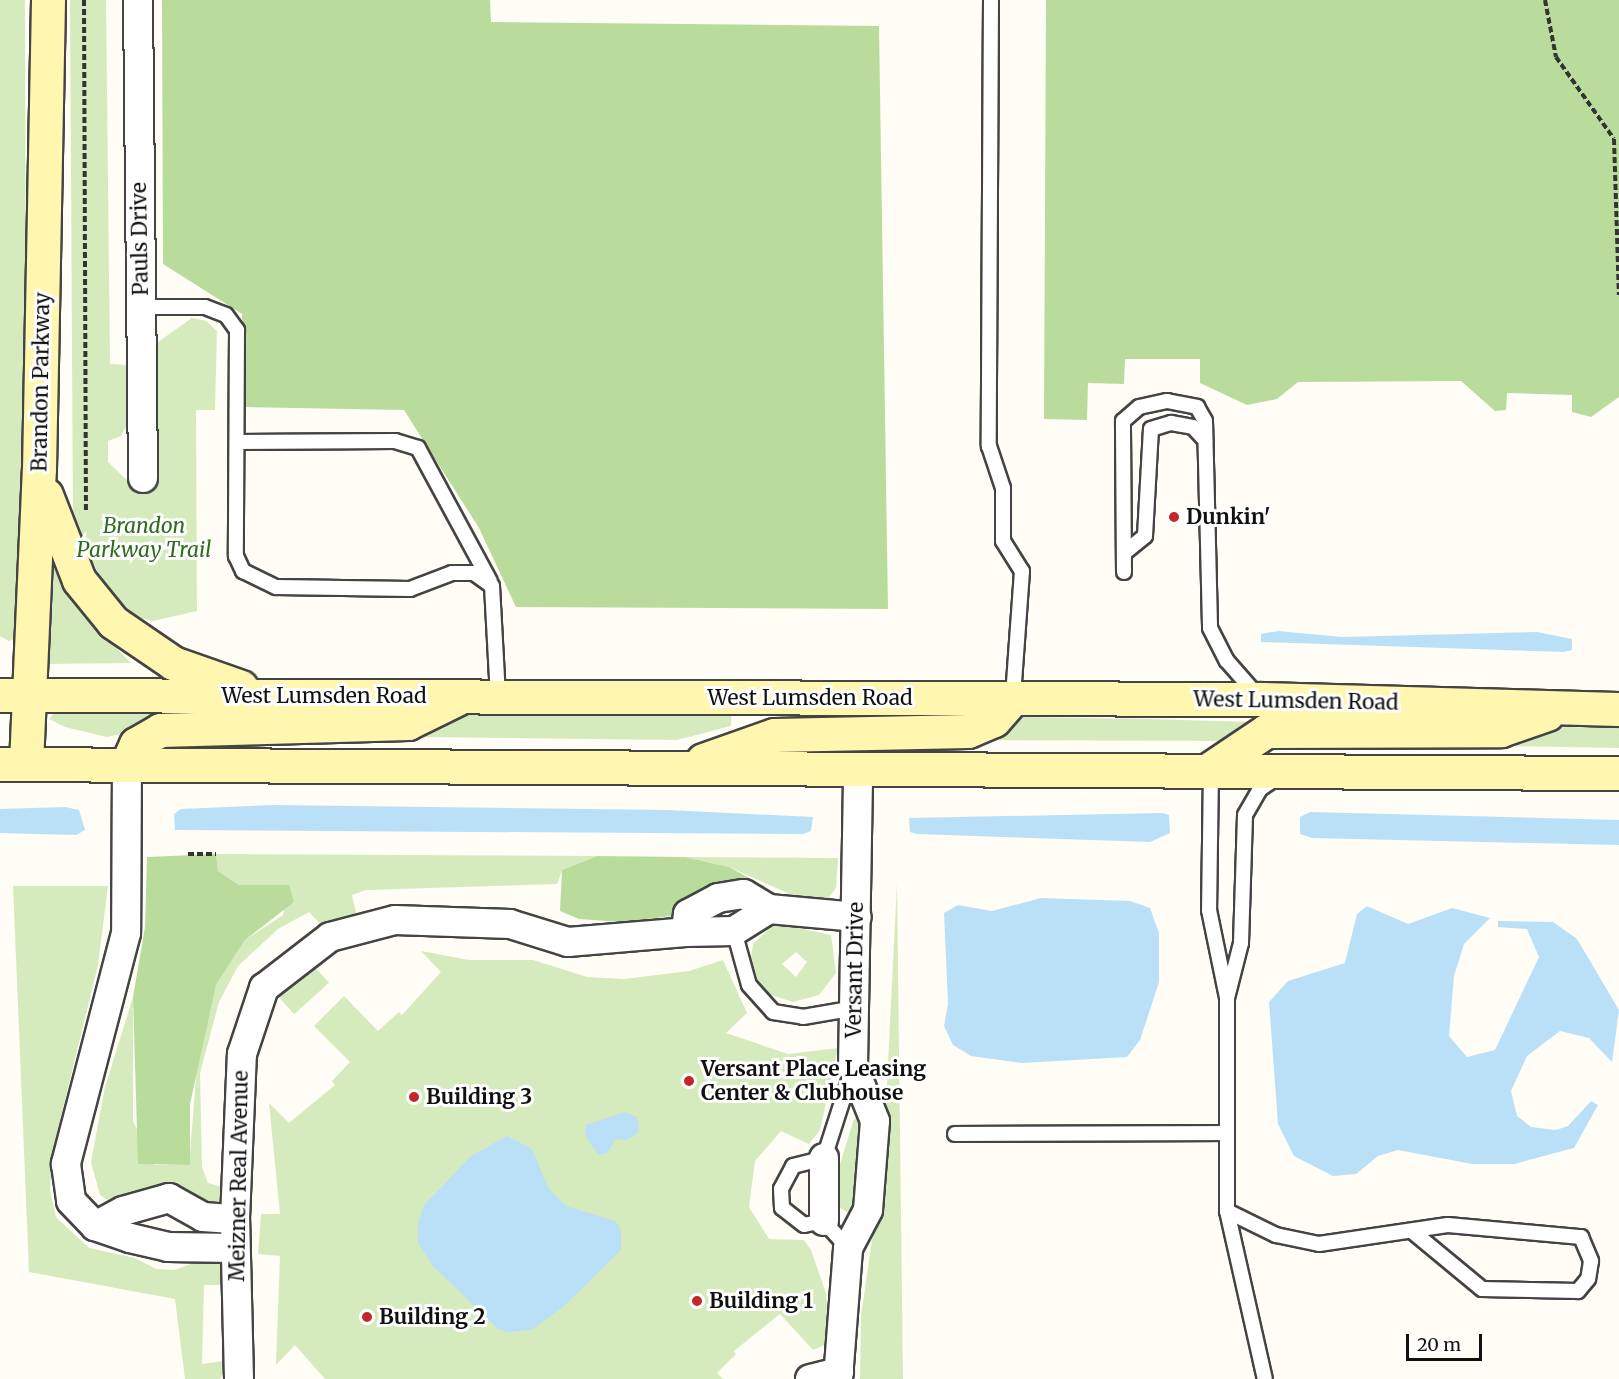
<!DOCTYPE html>
<style>
body{margin:0}
#map{position:relative;width:1619px;height:1379px;overflow:hidden;background:#fffdf5;font-family:Merriweather,serif}
div>[style]{position:absolute}
[style*='--x']{left:calc(var(--x)*1px);top:calc(var(--y)*1px);width:calc(var(--w)*1px);rotate:calc(var(--a)*1deg)}
.green>*{inset:0;background:#d5ebbd;transform-origin:0 0}
.forest>*{inset:0;background:#b9dc9c}
.water>*{inset:0;background:#b9e0f7}
.path>*{height:4px;margin-top:-2px;transform-origin:0;background:repeating-linear-gradient(90deg,#333 0 6px,transparent 0 9px)}
.roads{filter:drop-shadow(2px 0 #444) drop-shadow(-2px 0 #444) drop-shadow(0 2px #444) drop-shadow(0 -2px #444)}
.lane>*{height:14px;margin:-7px;padding:0 7px;transform-origin:7px;border-radius:7px;background:#fff}
.street>*{height:28px;margin:-14px;padding:0 14px;transform-origin:14px;border-radius:14px;background:#fff}
.secondary>*{height:33px;margin:-16.5px;padding:0 16.5px;transform-origin:16.5px;border-radius:16.5px;background:#fff6b0}
.dots>*{width:16px;height:16px;translate:-50% -50%;box-sizing:border-box;border:3px solid #fff;border-radius:50%}
span{translate:-50% -50%;white-space:nowrap;text-align:center;line-height:1.15;-webkit-text-stroke:6px #fff;paint-order:stroke}
.street-label{font-size:21px;color:#111}
.poi-label{font-size:21px;color:#111;font-weight:700}
.left{translate:0 -50%;text-align:left}
.park-label{font-size:21px;color:#2f6b1f;font-style:italic}
.scale{position:absolute;left:1406px;top:1334px;width:76px;height:27px;box-sizing:border-box;border:3px solid #111;border-top:0;padding-left:8px;font-size:18px;line-height:21px;white-space:nowrap;color:#111;-webkit-text-stroke:4px #fff;paint-order:stroke}
</style>
<div id="map">
<div class="green">
<div style="clip-path:polygon(0 0,25px 0,26px 431px,17px 638px,9px 641px,0 636px)"></div>
<div style="clip-path:polygon(70px 0,106px 0,110px 364px,129px 365px,129px 420px,121px 436px,108px 441px,108px 462px,132px 485px,157px 484px,158px 342px,192px 318px,206px 321px,217px 331px,215px 410px,196px 410px,197px 611px,153px 621px,132px 616px,100px 576px,73px 524px)"></div>
<div style="clip-path:polygon(50px 563px,83px 614px,131px 663px,46px 664px)"></div>
<div style="clip-path:polygon(54px 713px,216px 713px,107px 737px,65px 727px,49px 719px)"></div>
<div style="clip-path:polygon(468px 713px,731px 715px,731px 726px,677px 740px,423px 737px,424px 729px)"></div>
<div style="clip-path:polygon(1016px 717px,1148px 719px,1251px 722px,1227px 741px,924px 740px)"></div>
<div style="clip-path:polygon(1565px 727px,1619px 728px,1619px 748px,1292px 742px,1508px 738px)"></div>
<div style="clip-path:polygon(216px 854px,597px 856px,562px 870px,557px 884px,366px 890px,352px 895px,356px 913px,324px 928px,309px 912px,278px 929px,238px 966px,219px 1002px,200px 1073px,202px 1167px,208px 1183px,225px 1188px,226px 1206px,206px 1208px,193px 1194px,172px 1188px,111px 1202px,100px 1195px,91px 1162px,105px 1087px,133px 997px,133px 1121px,154px 1165px,189px 1165px,198px 1053px,216px 985px,245px 940px,283px 915px,288px 885px,239px 885px,218px 871px)"></div>
<div style="clip-path:polygon(685px 857px,838px 858px,836px 888px,827px 900px,810px 903px,729px 867px)"></div>
<div style="clip-path:polygon(897px 883px,903px 1379px,860px 1379px,861px 1316px,883px 1164px)"></div>
<div style="clip-path:polygon(13px 886px,108px 886px,98px 965px,53px 1149px,50px 1190px,56px 1217px,89px 1248px,135px 1258px,156px 1269px,174px 1270px,217px 1255px,226px 1265px,224px 1285px,204px 1285px,202px 1364px,224px 1361px,227px 1366px,220px 1379px,185px 1379px,175px 1299px,29px 1272px)"></div>
<div style="clip-path:polygon(evenodd,775px 923px,831px 935px,836px 973px,819px 995px,793px 1002px,768px 994px,759px 984px,751px 958px,753px 944px,775px 923px,796px 952px,807px 962px,796px 977px,782px 964px,796px 952px)"></div>
<div style="clip-path:polygon(421px 951px,469px 960px,533px 960px,587px 977px,624px 979px,689px 971px,723px 960px,747px 1013px,726px 1033px,788px 1054px,838px 1048px,820px 1130px,809px 1144px,781px 1131px,755px 1161px,749px 1207px,769px 1239px,804px 1240px,811px 1250px,826px 1293px,831px 1342px,813px 1350px,780px 1314px,734px 1351px,736px 1354px,717px 1373px,723px 1379px,325px 1379px,295px 1345px,276px 1365px,280px 1256px,258px 1254px,261px 1214px,280px 1214px,269px 1103px,289px 1123px,335px 1085px,332px 1081px,350px 1062px,314px 1026px,344px 996px,378px 1031px,399px 1012px,402px 1015px,441px 972px)"></div>
<div style="left:313px;top:965px;width:24px;height:47px;rotate:48deg"></div>
<div style="clip-path:polygon(859px 1117px,858px 1211px,850px 1214px,837px 1206px,836px 1177px,854px 1119px)"></div>
</div>
<div class="forest">
<div style="clip-path:polygon(162px 0,490px 0,491px 22px,879px 26px,888px 609px,516px 607px,479px 528px,404px 410px,245px 407px,242px 314px,163px 264px)"></div>
<div style="clip-path:polygon(1046px 0,1619px 0,1619px 397px,1591px 417px,1572px 412px,1572px 395px,1507px 393px,1506px 410px,1495px 411px,1461px 381px,1298px 382px,1277px 399px,1247px 405px,1200px 383px,1200px 359px,1125px 359px,1124px 384px,1088px 383px,1087px 420px,1044px 419px)"></div>
<div style="clip-path:polygon(216px 854px,218px 871px,239px 885px,289px 885px,294px 902px,245px 940px,216px 985px,190px 1104px,190px 1165px,138px 1164px,133px 997px,145px 927px,147px 857px)"></div>
<div style="clip-path:polygon(597px 856px,685px 857px,729px 867px,766px 887px,739px 883px,704px 893px,672px 916px,621px 922px,579px 919px,560px 911px,562px 870px)"></div>
</div>
<div class="water">
<div style="clip-path:polygon(1278px 631px,1342px 637px,1537px 632px,1572px 639px,1572px 650px,1564px 652px,1261px 642px,1261px 634px)"></div>
<div style="clip-path:polygon(274px 805px,668px 810px,813px 817px,811px 831px,803px 834px,175px 830px,174px 814px,181px 809px)"></div>
<div style="clip-path:polygon(65px 807px,79px 810px,85px 830px,76px 835px,0 833px,0 809px)"></div>
<div style="clip-path:polygon(1310px 812px,1619px 820px,1619px 845px,1312px 838px,1300px 834px,1300px 817px)"></div>
<div style="clip-path:polygon(1162px 813px,1169px 815px,1170px 833px,1150px 842px,917px 834px,910px 832px,909px 818px)"></div>
<div style="clip-path:polygon(1041px 898px,1130px 901px,1150px 908px,1159px 933px,1159px 982px,1140px 1040px,1127px 1057px,1022px 1063px,971px 1056px,953px 1045px,944px 1026px,948px 1004px,944px 913px,958px 905px,992px 911px)"></div>
<div style="clip-path:polygon(1367px 906px,1408px 924px,1452px 908px,1490px 918px,1464px 944px,1454px 976px,1449px 1036px,1467px 1057px,1495px 1050px,1539px 957px,1527px 929px,1498px 927px,1498px 921px,1553px 922px,1577px 939px,1619px 1010px,1612px 1062px,1589px 1038px,1560px 1031px,1527px 1056px,1511px 1091px,1517px 1116px,1531px 1127px,1556px 1130px,1568px 1126px,1591px 1101px,1598px 1105px,1574px 1148px,1514px 1164px,1472px 1164px,1398px 1150px,1378px 1156px,1356px 1174px,1333px 1176px,1294px 1156px,1278px 1124px,1269px 1002px,1288px 981px,1345px 963px,1357px 914px)"></div>
<div style="clip-path:polygon(625px 1112px,637px 1117px,639px 1132px,627px 1140px,616px 1139px,607px 1153px,598px 1155px,585px 1135px,586px 1125px)"></div>
<div style="clip-path:polygon(507px 1136px,532px 1149px,549px 1189px,566px 1206px,615px 1221px,621px 1230px,621px 1250px,562px 1308px,531px 1330px,508px 1332px,498px 1329px,432px 1265px,418px 1243px,418px 1224px,424px 1205px,471px 1156px)"></div>
</div>
<div class="path">
<div style="--x:84;--y:0;--w:512;--a:89.78"></div>
<div style="--x:1545;--y:0;--w:58;--a:79.1"></div>
<div style="--x:1556;--y:57;--w:100;--a:54.7"></div>
<div style="--x:1614;--y:139;--w:156;--a:88.2"></div>
<div style="--x:188;--y:854;--w:28;--a:0"></div>
</div>
<div class="roads">
<div class="lane">
<div style="--x:991;--y:0;--w:446;--a:90.3"></div>
<div style="--x:989;--y:446;--w:44;--a:71.6"></div>
<div style="--x:1003;--y:488;--w:53;--a:90"></div>
<div style="--x:1003;--y:541;--w:36;--a:58"></div>
<div style="--x:1022;--y:571;--w:127;--a:94.1"></div>
<div style="--x:141;--y:307;--w:64;--a:0"></div>
<div style="--x:205;--y:307;--w:22;--a:21"></div>
<div style="--x:226;--y:315;--w:19;--a:54"></div>
<div style="--x:237;--y:330;--w:226;--a:90.3"></div>
<div style="--x:236;--y:556;--w:17;--a:65"></div>
<div style="--x:243;--y:571;--w:37;--a:26"></div>
<div style="--x:276;--y:587;--w:134;--a:0.9"></div>
<div style="--x:410;--y:589;--w:45;--a:-20.9"></div>
<div style="--x:452;--y:573;--w:22;--a:0"></div>
<div style="--x:474;--y:573;--w:22;--a:36"></div>
<div style="--x:492;--y:586;--w:110;--a:86.9"></div>
<div style="--x:237;--y:442;--w:158;--a:-0.4"></div>
<div style="--x:395;--y:441;--w:24;--a:17"></div>
<div style="--x:418;--y:448;--w:151;--a:61.6"></div>
<div style="--x:1124;--y:553;--w:27;--a:-39"></div>
<div style="--x:1145;--y:536;--w:107;--a:-86.8"></div>
<div style="--x:1151;--y:429;--w:21;--a:-17"></div>
<div style="--x:1171;--y:423;--w:22;--a:10"></div>
<div style="--x:1193;--y:427;--w:18;--a:47"></div>
<div style="--x:1124;--y:572;--w:151;--a:-90.4"></div>
<div style="--x:1123;--y:421;--w:21;--a:-41"></div>
<div style="--x:1139;--y:407;--w:29;--a:-12"></div>
<div style="--x:1167;--y:401;--w:31;--a:11"></div>
<div style="--x:1197;--y:407;--w:16;--a:60"></div>
<div style="--x:1205;--y:421;--w:207;--a:88.6"></div>
<div style="--x:1210;--y:628;--w:37;--a:63"></div>
<div style="--x:1227;--y:661;--w:44;--a:48.7"></div>
<div style="--x:1211;--y:770;--w:140;--a:90.8"></div>
<div style="--x:1209;--y:910;--w:90;--a:78.4"></div>
<div style="--x:1227;--y:998;--w:57;--a:-75.7"></div>
<div style="--x:1241;--y:943;--w:128;--a:-88.2"></div>
<div style="--x:1245;--y:815;--w:30;--a:-60"></div>
<div style="--x:1260;--y:789;--w:22;--a:-34"></div>
<div style="--x:734;--y:931;--w:56;--a:74.5"></div>
<div style="--x:749;--y:985;--w:36;--a:48"></div>
<div style="--x:773;--y:1012;--w:30;--a:9"></div>
<div style="--x:803;--y:1017;--w:53;--a:-9.8"></div>
<div style="--x:1227;--y:998;--w:213;--a:90"></div>
<div style="--x:1227;--y:1211;--w:172;--a:77.3"></div>
<div style="--x:955;--y:1134;--w:272;--a:-0.2"></div>
<div style="--x:1227;--y:1211;--w:55;--a:26.1"></div>
<div style="--x:1276;--y:1235;--w:44;--a:11.8"></div>
<div style="--x:1319;--y:1244;--w:130;--a:-8.4"></div>
<div style="--x:1448;--y:1225;--w:134;--a:5.2"></div>
<div style="--x:1581;--y:1237;--w:26;--a:67"></div>
<div style="--x:1591;--y:1261;--w:18;--a:99"></div>
<div style="--x:1588;--y:1279;--w:16;--a:130"></div>
<div style="--x:1578;--y:1291;--w:96;--a:-178.8"></div>
<div style="--x:1482;--y:1289;--w:91;--a:-140.4"></div>
<div style="--x:848;--y:1248;--w:36;--a:-132"></div>
<div style="--x:824;--y:1221;--w:20;--a:169"></div>
<div style="--x:804;--y:1225;--w:28;--a:-142"></div>
<div style="--x:782;--y:1208;--w:19;--a:-93"></div>
<div style="--x:781;--y:1189;--w:26;--a:-62"></div>
<div style="--x:793;--y:1166;--w:32;--a:-14"></div>
<div style="--x:824;--y:1158;--w:91;--a:-72.2"></div>
</div>
<div class="street">
<div style="--x:138;--y:0;--w:478;--a:89.4"></div>
<div style="--x:127;--y:764;--w:169;--a:90.3"></div>
<div style="--x:126;--y:933;--w:239;--a:104.6"></div>
<div style="--x:66;--y:1164;--w:37;--a:82"></div>
<div style="--x:71;--y:1201;--w:35;--a:46"></div>
<div style="--x:95;--y:1226;--w:37;--a:19"></div>
<div style="--x:130;--y:1238;--w:39;--a:13"></div>
<div style="--x:168;--y:1247;--w:67;--a:0.9"></div>
<div style="--x:686;--y:932;--w:48;--a:-1.2"></div>
<div style="--x:734;--y:931;--w:41;--a:-32.2"></div>
<div style="--x:824;--y:1158;--w:63;--a:90"></div>
<div style="--x:95;--y:1226;--w:32;--a:-28"></div>
<div style="--x:123;--y:1211;--w:48;--a:-15.8"></div>
<div style="--x:169;--y:1198;--w:39;--a:29"></div>
<div style="--x:203;--y:1217;--w:32;--a:4"></div>
<div style="--x:239;--y:1379;--w:160;--a:-91.4"></div>
<div style="--x:235;--y:1219;--w:165;--a:-87.6"></div>
<div style="--x:242;--y:1054;--w:70;--a:-71.6"></div>
<div style="--x:264;--y:988;--w:83;--a:-37.7"></div>
<div style="--x:330;--y:937;--w:67;--a:-14.7"></div>
<div style="--x:395;--y:920;--w:115;--a:2"></div>
<div style="--x:510;--y:924;--w:61;--a:17.2"></div>
<div style="--x:568;--y:942;--w:118;--a:-4.8"></div>
<div style="--x:686;--y:932;--w:18;--a:-84"></div>
<div style="--x:688;--y:914;--w:34;--a:-28"></div>
<div style="--x:718;--y:898;--w:26;--a:-9"></div>
<div style="--x:744;--y:894;--w:29;--a:31"></div>
<div style="--x:769;--y:909;--w:88;--a:5.2"></div>
<div style="--x:810;--y:1379;--w:30;--a:-14"></div>
<div style="--x:838;--y:1379;--w:131;--a:-85.6"></div>
<div style="--x:848;--y:1248;--w:43;--a:-62.2"></div>
<div style="--x:868;--y:1210;--w:89;--a:-85.5"></div>
<div style="--x:875;--y:1121;--w:59;--a:-111.8"></div>
<div style="--x:853;--y:1066;--w:299;--a:-89"></div>
</div>
<div class="secondary">
<div style="--x:46;--y:495;--w:91;--a:68.8"></div>
<div style="--x:79;--y:580;--w:54;--a:51"></div>
<div style="--x:113;--y:622;--w:73;--a:34.3"></div>
<div style="--x:173;--y:663;--w:72;--a:19.4"></div>
<div style="--x:0;--y:695;--w:1262;--a:0.18"></div>
<div style="--x:1262;--y:699;--w:357;--a:1.6"></div>
<div style="--x:703;--y:760;--w:75;--a:-19.4"></div>
<div style="--x:774;--y:735;--w:194;--a:-1.2"></div>
<div style="--x:968;--y:731;--w:28;--a:-23"></div>
<div style="--x:994;--y:720;--w:29;--a:-49"></div>
<div style="--x:0;--y:764;--w:1619;--a:0.32"></div>
<div style="--x:26;--y:764;--w:295;--a:-87.5"></div>
<div style="--x:39;--y:469;--w:469;--a:-88.9"></div>
<div style="--x:127;--y:764;--w:22;--a:-66"></div>
<div style="--x:136;--y:744;--w:28;--a:-30"></div>
<div style="--x:160;--y:730;--w:248;--a:-1.6"></div>
<div style="--x:408;--y:723;--w:55;--a:-26.1"></div>
<div style="--x:1211;--y:768;--w:66;--a:-33.9"></div>
<div style="--x:1266;--y:731;--w:235;--a:-0.2"></div>
<div style="--x:1501;--y:730;--w:49;--a:-19.2"></div>
</div>
</div>
<div class="dots">
<div style="left:1174px;top:517px;background:#c4262e"></div>
<div style="left:689px;top:1081px;background:#c4262e"></div>
<div style="left:414px;top:1097px;background:#c4262e"></div>
<div style="left:697px;top:1301px;background:#c4262e"></div>
<div style="left:367px;top:1317px;background:#c4262e"></div>
</div>
<div class="street-label">
<span style="left:140px;top:239px;rotate:-91deg">Pauls Drive</span>
<span style="left:41px;top:382px;rotate:-89deg">Brandon Parkway</span>
<span style="left:324px;top:696px">West Lumsden Road</span>
<span style="left:810px;top:698px">West Lumsden Road</span>
<span style="left:1296px;top:701px;rotate:1deg">West Lumsden Road</span>
<span style="left:855px;top:970px;rotate:-89deg">Versant Drive</span>
<span style="left:239px;top:1176px;rotate:-89deg">Meizner Real Avenue</span>
</div>
<div class="poi-label">
<span class="left" style="left:1186px;top:517px">Dunkin'</span>
<span class="left" style="left:701px;top:1081px">Versant Place Leasing<br>Center &amp; Clubhouse</span>
<span class="left" style="left:426px;top:1097px">Building 3</span>
<span class="left" style="left:709px;top:1301px">Building 1</span>
<span class="left" style="left:379px;top:1317px">Building 2</span>
</div>
<div class="park-label">
<span style="left:144px;top:538px">Brandon<br>Parkway Trail</span>
</div>
<div class="scale">20 m</div>
</div>
